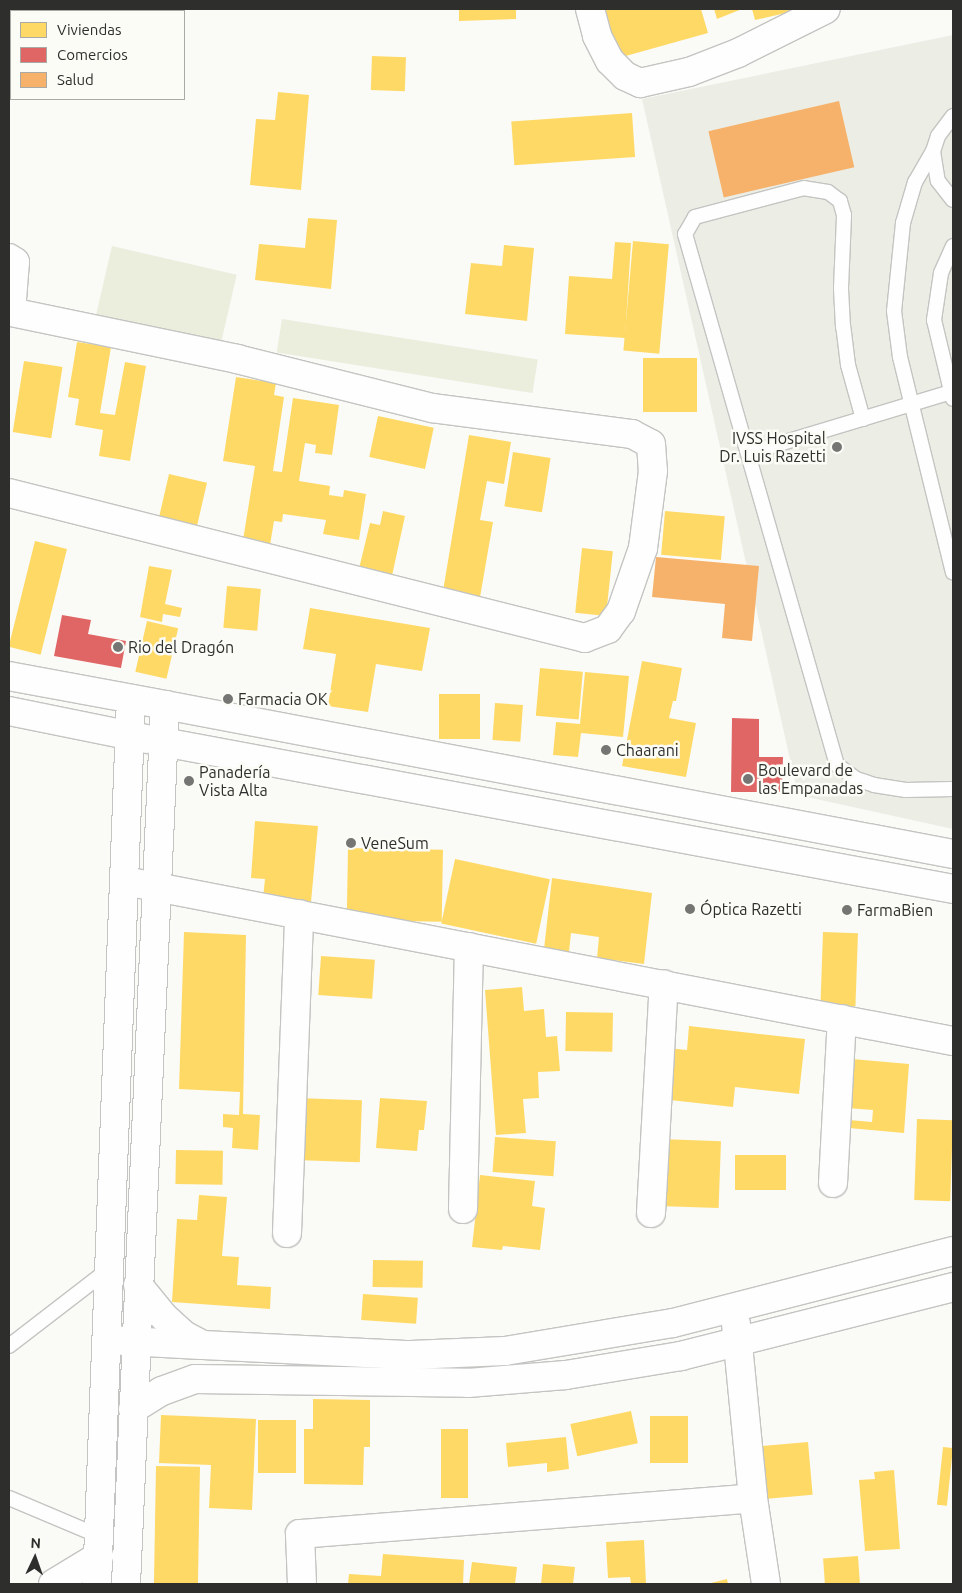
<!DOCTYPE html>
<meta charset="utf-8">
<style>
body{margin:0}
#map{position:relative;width:962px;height:1593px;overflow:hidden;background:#fafbf7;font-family:Ubuntu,sans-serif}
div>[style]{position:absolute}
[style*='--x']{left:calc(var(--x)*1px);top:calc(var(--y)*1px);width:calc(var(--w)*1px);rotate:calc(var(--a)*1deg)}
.built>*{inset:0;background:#ecede4}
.green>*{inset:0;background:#ebeddd;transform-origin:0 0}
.homes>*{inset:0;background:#ffd966;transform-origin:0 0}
.shops>*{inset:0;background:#e06666}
.health>*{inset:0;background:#f6b26b;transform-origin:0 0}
.roads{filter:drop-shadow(1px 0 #c4c4c2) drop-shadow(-1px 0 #c4c4c2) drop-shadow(0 1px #c4c4c2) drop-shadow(0 -1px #c4c4c2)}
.service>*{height:14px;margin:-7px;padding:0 7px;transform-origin:7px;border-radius:7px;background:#fefefe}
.minor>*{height:28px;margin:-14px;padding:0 14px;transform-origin:14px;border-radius:14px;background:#fefefe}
.secondary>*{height:28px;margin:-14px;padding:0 14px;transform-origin:14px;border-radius:14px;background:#fefefe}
.dots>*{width:14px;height:14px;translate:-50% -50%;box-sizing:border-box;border:2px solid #fbfcf6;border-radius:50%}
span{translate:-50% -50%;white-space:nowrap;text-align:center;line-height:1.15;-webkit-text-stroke:5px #fbfcf6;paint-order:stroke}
.poi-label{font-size:16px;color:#2e2e2c}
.right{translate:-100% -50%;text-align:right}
.left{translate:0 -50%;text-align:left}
.frame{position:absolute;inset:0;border:10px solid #2e2e2c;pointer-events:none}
.legend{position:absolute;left:10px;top:10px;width:175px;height:90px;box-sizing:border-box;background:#fbfcf6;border:1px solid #a9aaa5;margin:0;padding:6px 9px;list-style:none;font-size:15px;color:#2e2e2c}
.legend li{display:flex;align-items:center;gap:10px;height:25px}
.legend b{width:25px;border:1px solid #a9aaa5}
.north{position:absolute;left:10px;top:1533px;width:50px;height:50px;-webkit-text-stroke:4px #fbfcf6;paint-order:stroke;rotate:3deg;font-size:14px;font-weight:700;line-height:20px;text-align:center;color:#2e2e2c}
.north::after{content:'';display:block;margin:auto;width:18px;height:22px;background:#2e2e2c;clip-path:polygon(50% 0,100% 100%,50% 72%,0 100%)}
</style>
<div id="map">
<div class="built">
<div style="clip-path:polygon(953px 35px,953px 829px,798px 795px,642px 99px)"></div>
</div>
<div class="green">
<div style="left:112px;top:246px;width:128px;height:72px;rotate:13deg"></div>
<div style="left:282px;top:319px;width:259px;height:34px;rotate:9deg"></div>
</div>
<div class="homes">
<div style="clip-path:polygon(459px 9px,516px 9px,516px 19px,459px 21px)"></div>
<div style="clip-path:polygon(601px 9px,701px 9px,708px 33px,615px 59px)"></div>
<div style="clip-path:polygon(714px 9px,742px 9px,717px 19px)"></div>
<div style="clip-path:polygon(752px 9px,789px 9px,790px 12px,755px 20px)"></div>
<div style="left:372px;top:56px;width:34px;height:34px;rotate:2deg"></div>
<div style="clip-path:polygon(278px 92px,309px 95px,301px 190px,250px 185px,256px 119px,275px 120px)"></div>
<div style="left:632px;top:113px;width:44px;height:121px;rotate:86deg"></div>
<div style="clip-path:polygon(308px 218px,337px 220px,331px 289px,255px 280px,259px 244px,305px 248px)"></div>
<div style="left:633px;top:241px;width:36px;height:110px;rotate:5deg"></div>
<div style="clip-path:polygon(615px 242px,631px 243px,625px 338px,565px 334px,569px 276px,612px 279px)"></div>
<div style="clip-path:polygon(504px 245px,534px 248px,527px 321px,465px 314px,471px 263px,502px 266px)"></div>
<div style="clip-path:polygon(77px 342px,111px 347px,100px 413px,115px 415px,125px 362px,146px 366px,130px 461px,99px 456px,103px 430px,75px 425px,79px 399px,68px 397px)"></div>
<div style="left:643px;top:358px;width:54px;height:54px"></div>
<div style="left:24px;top:361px;width:39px;height:72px;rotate:9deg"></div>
<div style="clip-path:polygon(236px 377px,276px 383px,274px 395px,284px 397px,273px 471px,282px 472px,293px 398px,339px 405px,332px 455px,315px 453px,316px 445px,305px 443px,299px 481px,330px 486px,329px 495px,343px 497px,344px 490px,366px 494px,359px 540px,323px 534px,326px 520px,283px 514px,282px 522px,274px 521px,270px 545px,243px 540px,255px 466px,223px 461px)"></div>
<div style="left:378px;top:416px;width:57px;height:42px;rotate:12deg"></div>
<div style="clip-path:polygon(469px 435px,511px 442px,504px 484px,487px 481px,480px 520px,493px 522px,478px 609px,441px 603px)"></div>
<div style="left:513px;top:452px;width:38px;height:55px;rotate:9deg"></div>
<div style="left:169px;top:474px;width:39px;height:55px;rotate:13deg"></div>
<div style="clip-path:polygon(383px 511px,405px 516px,390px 585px,357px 577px,370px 523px,380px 525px)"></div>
<div style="left:665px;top:511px;width:60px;height:44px;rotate:5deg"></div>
<div style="left:35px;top:541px;width:33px;height:109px;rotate:14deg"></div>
<div style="left:582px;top:548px;width:31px;height:65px;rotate:6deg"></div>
<div style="clip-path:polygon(149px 566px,172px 570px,165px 604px,182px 608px,180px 617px,163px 614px,162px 622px,140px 617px)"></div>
<div style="left:227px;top:586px;width:34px;height:42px;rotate:5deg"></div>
<div style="clip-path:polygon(310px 608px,430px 628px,422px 671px,376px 664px,368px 712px,328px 706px,336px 654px,303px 649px)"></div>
<div style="left:147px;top:621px;width:32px;height:52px;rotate:13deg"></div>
<div style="clip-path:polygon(642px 661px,682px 668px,676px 701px,673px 701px,669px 718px,696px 723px,686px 777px,622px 766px)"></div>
<div style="left:540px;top:668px;width:43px;height:48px;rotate:5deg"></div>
<div style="clip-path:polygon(585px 672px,629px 676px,623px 737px,581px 733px,578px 757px,553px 755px,556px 722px,580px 724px)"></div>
<div style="left:439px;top:694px;width:41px;height:45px"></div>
<div style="left:495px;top:703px;width:28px;height:37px;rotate:4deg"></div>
<div style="clip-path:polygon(255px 821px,318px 826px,311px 902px,263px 898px,265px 879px,251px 878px)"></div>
<div style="left:348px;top:848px;width:95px;height:72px;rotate:1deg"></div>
<div style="left:455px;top:859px;width:97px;height:66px;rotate:12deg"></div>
<div style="clip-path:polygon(552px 878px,652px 893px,644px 964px,597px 958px,599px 937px,571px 933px,569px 952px,544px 949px)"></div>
<div style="clip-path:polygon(184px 932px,246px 935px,243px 1114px,260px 1115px,258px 1150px,232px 1148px,233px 1128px,223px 1127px,223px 1114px,239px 1115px,240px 1092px,179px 1089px)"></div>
<div style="left:823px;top:932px;width:35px;height:73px;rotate:2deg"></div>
<div style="left:321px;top:956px;width:54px;height:39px;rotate:4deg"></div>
<div style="clip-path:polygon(522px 987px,524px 1011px,544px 1009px,546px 1037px,557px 1036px,560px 1071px,538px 1072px,539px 1098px,523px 1099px,526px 1133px,496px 1135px,485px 990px)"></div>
<div style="left:566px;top:1012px;width:47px;height:39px;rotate:1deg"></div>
<div style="clip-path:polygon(689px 1026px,805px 1039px,799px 1094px,735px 1087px,733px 1107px,661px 1099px,667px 1048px,687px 1050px)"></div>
<div style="clip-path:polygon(852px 1059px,909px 1064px,904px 1133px,849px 1128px,849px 1120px,872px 1122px,873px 1110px,847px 1108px)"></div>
<div style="left:297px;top:1098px;width:65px;height:62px;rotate:2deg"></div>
<div style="clip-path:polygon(380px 1098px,427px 1101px,424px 1130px,419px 1130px,417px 1151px,376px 1148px)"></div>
<div style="left:917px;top:1119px;width:36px;height:81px;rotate:2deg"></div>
<div style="left:495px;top:1137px;width:61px;height:35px;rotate:4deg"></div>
<div style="left:660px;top:1139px;width:61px;height:67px;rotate:2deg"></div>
<div style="left:176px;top:1150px;width:47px;height:34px;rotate:1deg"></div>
<div style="left:735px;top:1155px;width:51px;height:35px"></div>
<div style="clip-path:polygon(480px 1175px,535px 1181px,532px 1206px,545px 1208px,540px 1250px,503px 1246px,502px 1250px,472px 1247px)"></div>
<div style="clip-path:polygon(199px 1195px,227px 1197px,222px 1256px,239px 1257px,237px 1285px,271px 1287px,270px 1309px,172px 1302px,177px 1219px,197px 1220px)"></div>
<div style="left:373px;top:1260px;width:50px;height:27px;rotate:1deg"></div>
<div style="left:363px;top:1294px;width:55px;height:26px;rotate:4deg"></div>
<div style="clip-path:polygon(313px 1399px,370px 1400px,370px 1447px,364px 1447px,363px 1485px,304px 1484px,304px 1429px,313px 1429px)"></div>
<div style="left:631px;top:1411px;width:33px;height:62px;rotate:78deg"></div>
<div style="clip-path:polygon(161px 1415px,256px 1419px,252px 1510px,209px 1508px,211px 1465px,159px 1463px)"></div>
<div style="left:688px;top:1416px;width:47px;height:38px;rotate:90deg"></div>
<div style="left:258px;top:1420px;width:38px;height:53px"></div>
<div style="left:441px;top:1429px;width:27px;height:69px"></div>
<div style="clip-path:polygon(566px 1437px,569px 1469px,547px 1472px,547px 1463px,508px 1467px,506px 1443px)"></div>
<div style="left:808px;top:1442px;width:53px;height:52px;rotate:85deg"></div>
<div style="left:943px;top:1447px;width:10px;height:58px;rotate:6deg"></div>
<div style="left:156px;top:1466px;width:44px;height:118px;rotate:1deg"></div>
<div style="clip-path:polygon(894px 1470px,900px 1549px,865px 1551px,859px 1480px,875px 1479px,874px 1472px)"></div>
<div style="clip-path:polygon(644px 1540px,646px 1584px,631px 1584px,630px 1577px,608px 1578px,606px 1542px)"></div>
<div style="clip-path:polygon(383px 1554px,464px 1560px,463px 1584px,348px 1584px,349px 1574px,381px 1576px)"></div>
<div style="left:858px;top:1556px;width:28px;height:35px;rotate:86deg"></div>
<div style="clip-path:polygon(472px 1562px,517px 1567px,515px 1584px,469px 1584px)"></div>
<div style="clip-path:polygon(543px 1564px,575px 1567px,573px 1584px,541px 1584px)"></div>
<div style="clip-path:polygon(727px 1579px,728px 1584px,707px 1584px)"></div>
</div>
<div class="shops">
<div style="clip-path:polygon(62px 615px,91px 620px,88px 634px,126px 641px,121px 668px,54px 656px)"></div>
<div style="clip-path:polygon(732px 718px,759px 719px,759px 757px,783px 757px,782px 792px,731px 792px)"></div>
</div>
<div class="health">
<div style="left:839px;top:101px;width:68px;height:134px;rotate:77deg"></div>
<div style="clip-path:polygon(656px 557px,759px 566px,752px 641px,722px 638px,725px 604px,652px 597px)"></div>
</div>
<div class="roads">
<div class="service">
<div style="--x:953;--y:116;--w:25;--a:127"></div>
<div style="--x:938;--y:136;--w:16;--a:108"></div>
<div style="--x:933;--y:151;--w:30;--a:81"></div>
<div style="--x:938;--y:181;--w:24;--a:52"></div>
<div style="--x:933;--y:151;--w:36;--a:120"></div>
<div style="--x:915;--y:182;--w:43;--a:106.3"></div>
<div style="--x:903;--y:223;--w:88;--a:95.8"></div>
<div style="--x:894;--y:311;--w:46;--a:82.6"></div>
<div style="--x:900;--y:357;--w:222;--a:76.2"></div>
<div style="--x:953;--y:246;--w:30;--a:114"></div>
<div style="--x:941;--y:273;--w:48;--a:98.5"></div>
<div style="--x:934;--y:320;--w:81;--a:76.5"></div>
<div style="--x:863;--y:419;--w:56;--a:-105.5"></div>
<div style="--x:848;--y:365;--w:38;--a:-97"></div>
<div style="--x:843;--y:327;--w:39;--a:-93"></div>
<div style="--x:841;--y:288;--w:73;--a:-87.6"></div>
<div style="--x:844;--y:215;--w:15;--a:-106"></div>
<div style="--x:840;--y:201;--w:15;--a:-143"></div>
<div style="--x:828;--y:192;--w:24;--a:-171"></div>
<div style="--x:804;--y:188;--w:113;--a:165.1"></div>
<div style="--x:695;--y:217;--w:20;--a:120"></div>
<div style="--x:685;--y:234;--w:552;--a:74.03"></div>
<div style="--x:837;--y:765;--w:24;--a:36"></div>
<div style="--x:856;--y:779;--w:19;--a:18"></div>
<div style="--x:874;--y:785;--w:32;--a:9"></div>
<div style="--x:906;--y:790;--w:47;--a:-1.2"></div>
<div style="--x:749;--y:453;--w:211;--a:-16.8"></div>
<div style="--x:9;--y:1346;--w:126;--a:-37.6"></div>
<div style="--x:9;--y:1498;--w:98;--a:22.9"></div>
</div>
<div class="minor">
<div style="--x:590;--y:9;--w:28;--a:75"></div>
<div style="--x:597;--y:36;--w:28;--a:63"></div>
<div style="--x:610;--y:61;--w:21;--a:45"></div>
<div style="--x:625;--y:76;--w:17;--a:25"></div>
<div style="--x:640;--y:83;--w:50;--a:-12.7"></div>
<div style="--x:689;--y:72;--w:53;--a:-21.2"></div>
<div style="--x:738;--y:53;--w:98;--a:-26.6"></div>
<div style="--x:9;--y:258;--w:7;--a:34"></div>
<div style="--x:15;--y:262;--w:50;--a:94.6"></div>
<div style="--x:11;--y:312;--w:231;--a:11.7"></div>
<div style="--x:237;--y:359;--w:201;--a:14.1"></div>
<div style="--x:432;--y:408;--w:202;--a:7.4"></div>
<div style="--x:632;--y:434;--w:21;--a:28"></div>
<div style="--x:651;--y:444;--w:27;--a:86"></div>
<div style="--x:653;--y:471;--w:78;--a:97.4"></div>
<div style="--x:643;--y:548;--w:67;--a:109.2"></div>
<div style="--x:621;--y:611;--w:22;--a:126"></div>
<div style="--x:608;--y:629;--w:25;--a:159"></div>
<div style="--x:585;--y:638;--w:594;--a:-165.87"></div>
<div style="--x:165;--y:705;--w:802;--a:10.71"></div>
<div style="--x:163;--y:742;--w:804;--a:10.54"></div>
<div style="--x:125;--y:881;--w:843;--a:10.94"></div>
<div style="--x:833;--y:1183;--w:164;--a:-86.9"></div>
<div style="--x:463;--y:1209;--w:262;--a:-88.7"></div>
<div style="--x:651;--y:1213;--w:229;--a:-86.8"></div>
<div style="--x:287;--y:1233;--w:319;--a:-87.8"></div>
<div style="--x:138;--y:1285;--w:41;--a:50.9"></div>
<div style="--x:164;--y:1317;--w:27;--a:42"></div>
<div style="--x:184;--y:1335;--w:21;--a:28"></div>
<div style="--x:203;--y:1345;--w:208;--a:2.8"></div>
<div style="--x:411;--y:1355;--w:94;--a:-2.4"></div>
<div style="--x:505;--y:1351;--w:170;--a:-9.5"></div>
<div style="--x:673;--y:1323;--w:289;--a:-14.4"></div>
<div style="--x:736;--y:1324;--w:175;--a:84.4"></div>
<div style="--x:753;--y:1498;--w:87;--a:81.4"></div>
<div style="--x:107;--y:1340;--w:94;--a:3"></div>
<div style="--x:133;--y:1409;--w:34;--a:-32"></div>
<div style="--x:162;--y:1391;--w:35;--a:-20"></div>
<div style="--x:195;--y:1379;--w:273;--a:0.8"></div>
<div style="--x:468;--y:1383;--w:98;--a:-4.7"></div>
<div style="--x:566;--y:1375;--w:117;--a:-9.4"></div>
<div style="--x:681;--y:1356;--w:281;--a:-14.2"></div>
<div style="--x:53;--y:1584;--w:54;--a:-31.3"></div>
<div style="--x:302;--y:1584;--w:50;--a:-92.3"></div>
<div style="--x:300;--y:1534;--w:454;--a:-4.5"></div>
</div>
<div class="secondary">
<div style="--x:9;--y:676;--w:159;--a:10.5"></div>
<div style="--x:165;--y:705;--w:880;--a:92.54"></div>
<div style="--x:9;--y:711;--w:141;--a:11.5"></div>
<div style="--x:97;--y:1584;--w:886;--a:-87.8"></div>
</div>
</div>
<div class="dots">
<div style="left:837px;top:447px;background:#757673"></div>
<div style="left:118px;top:647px;background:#757673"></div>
<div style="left:228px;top:699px;background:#757673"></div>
<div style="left:606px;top:750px;background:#757673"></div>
<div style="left:748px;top:779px;background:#757673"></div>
<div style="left:189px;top:781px;background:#757673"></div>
<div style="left:351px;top:843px;background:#757673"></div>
<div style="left:690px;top:909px;background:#757673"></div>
<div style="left:847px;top:910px;background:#757673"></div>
</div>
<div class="poi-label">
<span class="right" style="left:826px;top:447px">IVSS Hospital<br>Dr. Luis Razetti</span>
<span class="left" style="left:128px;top:647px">Rio del Dragón</span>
<span class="left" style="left:238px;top:699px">Farmacia OK</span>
<span class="left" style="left:616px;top:750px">Chaarani</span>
<span class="left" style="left:758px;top:779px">Boulevard de<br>las Empanadas</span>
<span class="left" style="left:199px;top:781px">Panadería<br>Vista Alta</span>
<span class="left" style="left:361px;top:843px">VeneSum</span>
<span class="left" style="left:700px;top:909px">Óptica Razetti</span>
<span class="left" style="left:857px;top:910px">FarmaBien</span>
</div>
<div class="frame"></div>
<ul class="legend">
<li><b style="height:14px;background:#ffd966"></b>Viviendas</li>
<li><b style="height:14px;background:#e06666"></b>Comercios</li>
<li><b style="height:14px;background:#f6b26b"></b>Salud</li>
</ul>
<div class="north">N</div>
</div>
